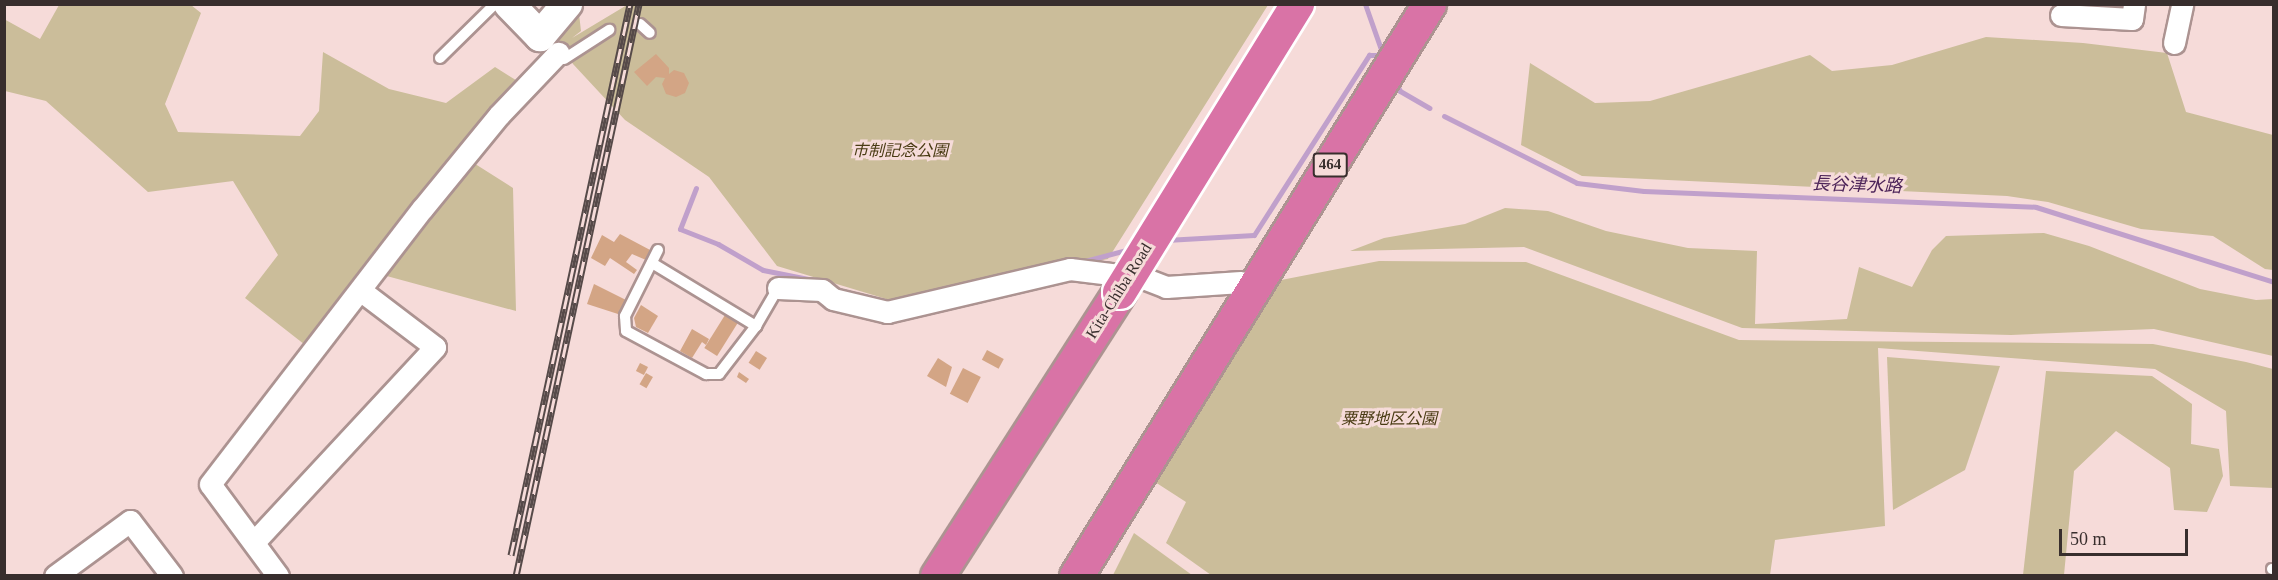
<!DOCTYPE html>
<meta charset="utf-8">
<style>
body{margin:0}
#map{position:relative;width:2278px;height:580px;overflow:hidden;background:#f6dbd9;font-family:"Times New Roman","Noto Sans JP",serif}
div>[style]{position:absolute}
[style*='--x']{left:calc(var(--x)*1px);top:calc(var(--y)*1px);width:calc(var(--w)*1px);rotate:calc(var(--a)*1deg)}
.green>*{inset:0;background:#cbbd9a}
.stream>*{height:5px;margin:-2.5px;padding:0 2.5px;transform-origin:2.5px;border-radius:2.5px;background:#c0a0cb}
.building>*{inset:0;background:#d3a585;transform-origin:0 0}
.roads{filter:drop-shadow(2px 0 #ac9391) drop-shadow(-2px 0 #ac9391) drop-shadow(0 2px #ac9391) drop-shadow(0 -2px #ac9391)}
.lane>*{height:10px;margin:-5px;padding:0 5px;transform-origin:5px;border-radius:5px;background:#fff}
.street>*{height:21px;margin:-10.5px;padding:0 10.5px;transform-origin:10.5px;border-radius:10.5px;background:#fff}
.secondary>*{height:30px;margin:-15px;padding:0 15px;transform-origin:15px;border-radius:15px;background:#fff}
.highway>*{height:33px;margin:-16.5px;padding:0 16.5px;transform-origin:16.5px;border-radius:16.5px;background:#d973a6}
.rail>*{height:7px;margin-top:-3.5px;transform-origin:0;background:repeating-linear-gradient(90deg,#f6dbd9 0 14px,#564a49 0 28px);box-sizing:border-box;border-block:2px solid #564a49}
.bridges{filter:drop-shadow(2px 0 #fff) drop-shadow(-2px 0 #fff) drop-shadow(0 2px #fff) drop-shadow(0 -2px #fff)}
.highway-bridge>*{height:33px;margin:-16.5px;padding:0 16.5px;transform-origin:16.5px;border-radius:16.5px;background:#d973a6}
span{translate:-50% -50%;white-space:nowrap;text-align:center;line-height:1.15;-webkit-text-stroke:6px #f6dbd9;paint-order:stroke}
.shield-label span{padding:2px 4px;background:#f6dbd9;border:2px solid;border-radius:4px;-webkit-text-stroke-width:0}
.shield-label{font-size:15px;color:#382e2d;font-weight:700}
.park-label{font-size:16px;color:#493b13;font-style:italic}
.street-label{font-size:16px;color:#382e2d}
.water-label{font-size:18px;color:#4d2459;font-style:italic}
.frame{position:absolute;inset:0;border:6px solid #382e2d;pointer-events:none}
.scale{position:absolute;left:2059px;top:529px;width:129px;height:27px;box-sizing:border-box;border:3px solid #382e2d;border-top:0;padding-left:8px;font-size:18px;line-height:21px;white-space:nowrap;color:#382e2d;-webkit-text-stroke:4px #f6dbd9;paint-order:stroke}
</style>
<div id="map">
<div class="green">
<div style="clip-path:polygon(59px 5px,191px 5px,201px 13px,165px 104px,178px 132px,300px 136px,319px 111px,323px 52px,389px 89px,446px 103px,495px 67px,519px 82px,461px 155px,513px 188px,516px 311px,383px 275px,309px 348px,245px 298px,278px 255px,233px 181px,148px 192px,46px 101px,5px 91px,4px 19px,40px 39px)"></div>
<div style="clip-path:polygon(578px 5px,581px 31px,572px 38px,627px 5px,1268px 5px,1108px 259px,893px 301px,777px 266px,709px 177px,625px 120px,573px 64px,557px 38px)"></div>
<div style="clip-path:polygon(1986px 37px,2083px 43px,2167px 53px,2186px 112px,2273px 135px,2273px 270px,2265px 269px,2213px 236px,2141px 229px,2048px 202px,2007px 196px,1582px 176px,1521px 145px,1530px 63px,1595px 103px,1650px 101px,1810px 55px,1832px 71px,1892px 65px)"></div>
<div style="clip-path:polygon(1505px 208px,1548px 211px,1606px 231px,1688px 248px,1757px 251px,1755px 324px,1847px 319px,1859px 267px,1912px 287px,1932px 250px,1946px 236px,2044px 233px,2089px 246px,2200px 289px,2256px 300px,2273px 299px,2273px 356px,2154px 329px,2011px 335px,1742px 328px,1524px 247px,1350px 251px,1384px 238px,1465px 224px)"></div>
<div style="clip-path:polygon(1379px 261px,1526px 262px,1739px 340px,2153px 344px,2246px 362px,2273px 369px,2273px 488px,2230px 486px,2226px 411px,2155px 369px,1878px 348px,1885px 526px,1775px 540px,1770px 575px,1211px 575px,1166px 543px,1186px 502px,1155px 482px,1281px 280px)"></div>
<div style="clip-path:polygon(1887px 357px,2000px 366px,1965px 470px,1893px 510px)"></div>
<div style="clip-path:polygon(2046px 371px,2152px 376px,2192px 404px,2191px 444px,2219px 449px,2223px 476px,2207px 512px,2174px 510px,2170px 468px,2116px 431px,2074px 471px,2064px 575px,2023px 575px)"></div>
<div style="clip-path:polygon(1134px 533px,1192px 575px,1113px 575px)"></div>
</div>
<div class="stream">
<div style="--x:1365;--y:4;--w:54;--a:70.6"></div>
<div style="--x:1395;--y:80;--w:12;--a:66"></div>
<div style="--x:1400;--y:91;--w:34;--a:30"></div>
<div style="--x:1444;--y:116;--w:149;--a:26.7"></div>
<div style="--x:1577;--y:183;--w:67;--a:6.8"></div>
<div style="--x:1644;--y:191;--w:392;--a:2.3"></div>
<div style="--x:2036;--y:207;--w:250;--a:17.5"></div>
<div style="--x:696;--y:188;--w:44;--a:111.3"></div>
<div style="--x:680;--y:229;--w:41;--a:21.5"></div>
<div style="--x:718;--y:244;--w:52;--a:30"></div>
<div style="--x:763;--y:270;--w:51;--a:11.3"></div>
<div style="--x:1166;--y:240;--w:88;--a:-3.3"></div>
<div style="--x:1254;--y:235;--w:214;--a:-57.4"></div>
<div style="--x:1369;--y:55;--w:14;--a:0"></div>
<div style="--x:1081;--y:262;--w:51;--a:-14.9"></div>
</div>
<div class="building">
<div style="clip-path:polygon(656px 54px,669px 68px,669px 74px,674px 70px,684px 73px,689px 83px,685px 93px,676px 97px,666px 94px,662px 84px,665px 78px,656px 77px,647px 86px,634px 72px)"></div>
<div style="clip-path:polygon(620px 234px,652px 251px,646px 260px,632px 254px,626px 262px,637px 270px,634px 274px,610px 258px,605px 266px,591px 258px,602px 235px,614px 242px)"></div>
<div style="clip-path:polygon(594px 284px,626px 300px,618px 314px,587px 304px)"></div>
<div style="clip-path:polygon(641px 305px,658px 316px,648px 333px,636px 327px,634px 318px)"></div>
<div style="left:725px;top:315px;width:15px;height:39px;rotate:32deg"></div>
<div style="clip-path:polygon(692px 329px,709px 339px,706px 345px,702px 342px,692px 358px,680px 351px)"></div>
<div style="left:987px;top:350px;width:19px;height:11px;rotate:28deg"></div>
<div style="left:756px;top:351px;width:13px;height:14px;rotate:32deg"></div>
<div style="clip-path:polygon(938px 358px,952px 367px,946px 387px,927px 376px)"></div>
<div style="left:640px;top:363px;width:9px;height:9px;rotate:27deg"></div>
<div style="left:963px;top:368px;width:20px;height:29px;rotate:27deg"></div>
<div style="clip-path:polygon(739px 372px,749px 379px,746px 383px,737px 377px)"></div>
<div style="left:646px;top:373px;width:8px;height:13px;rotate:30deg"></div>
</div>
<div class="roads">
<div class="lane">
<div style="--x:640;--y:24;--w:13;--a:42"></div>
<div style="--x:440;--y:58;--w:77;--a:-44.5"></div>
<div style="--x:564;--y:59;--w:54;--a:-32.8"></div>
<div style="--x:658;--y:250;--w:74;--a:116.6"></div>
<div style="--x:625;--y:316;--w:15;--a:86"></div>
<div style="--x:626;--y:331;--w:91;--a:28.3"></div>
<div style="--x:706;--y:374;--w:13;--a:0"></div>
<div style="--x:719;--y:374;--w:61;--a:-52.4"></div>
<div style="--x:756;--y:326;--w:44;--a:-59.9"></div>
<div style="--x:652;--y:263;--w:122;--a:31.2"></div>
<div style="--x:2272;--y:569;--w:2;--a:0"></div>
</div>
<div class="street">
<div style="--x:2061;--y:15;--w:71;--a:3.2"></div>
<div style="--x:2132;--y:19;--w:15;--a:-82"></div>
<div style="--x:2174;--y:43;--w:40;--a:-78"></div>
<div style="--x:778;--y:288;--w:44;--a:2.6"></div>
<div style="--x:822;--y:290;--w:14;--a:39"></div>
<div style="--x:833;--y:299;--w:56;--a:13.5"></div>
<div style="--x:887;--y:312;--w:188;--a:-13.2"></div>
<div style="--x:1070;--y:269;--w:74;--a:7"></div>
<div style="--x:1143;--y:278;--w:25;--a:21"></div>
<div style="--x:1166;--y:287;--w:75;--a:-3.8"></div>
<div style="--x:254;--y:542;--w:266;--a:-47.1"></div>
<div style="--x:435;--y:347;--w:94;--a:-142.8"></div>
<div style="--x:55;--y:576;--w:93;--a:-36.3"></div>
<div style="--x:130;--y:521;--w:69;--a:52.6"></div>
<div style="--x:278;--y:576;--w:114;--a:-126.5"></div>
<div style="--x:210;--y:484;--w:347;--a:-52.4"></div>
<div style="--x:422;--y:209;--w:122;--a:-50.7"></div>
<div style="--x:499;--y:115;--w:86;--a:-46.4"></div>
</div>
<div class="secondary">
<div style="--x:509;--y:4;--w:45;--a:45.9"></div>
<div style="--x:540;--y:36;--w:42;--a:-49.8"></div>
</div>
<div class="highway">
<div style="--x:937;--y:576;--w:337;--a:-57.3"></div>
<div style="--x:1076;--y:576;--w:672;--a:-58.32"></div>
</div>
</div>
<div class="rail">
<div style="--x:511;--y:555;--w:564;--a:-77.81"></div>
<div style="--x:516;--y:576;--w:585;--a:-77.86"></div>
</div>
<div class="bridges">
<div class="highway-bridge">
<div style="--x:1119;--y:292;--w:339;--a:-58.3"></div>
</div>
</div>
<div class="shield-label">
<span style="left:1330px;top:165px">464</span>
</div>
<div class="park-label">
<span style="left:900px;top:151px">市制記念公園</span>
<span style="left:1389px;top:419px">粟野地区公園</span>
</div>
<div class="street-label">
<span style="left:1119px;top:291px;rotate:-58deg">Kita-Chiba Road</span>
</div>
<div class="water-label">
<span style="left:1857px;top:185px;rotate:2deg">長谷津水路</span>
</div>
<div class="frame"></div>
<div class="scale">50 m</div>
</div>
